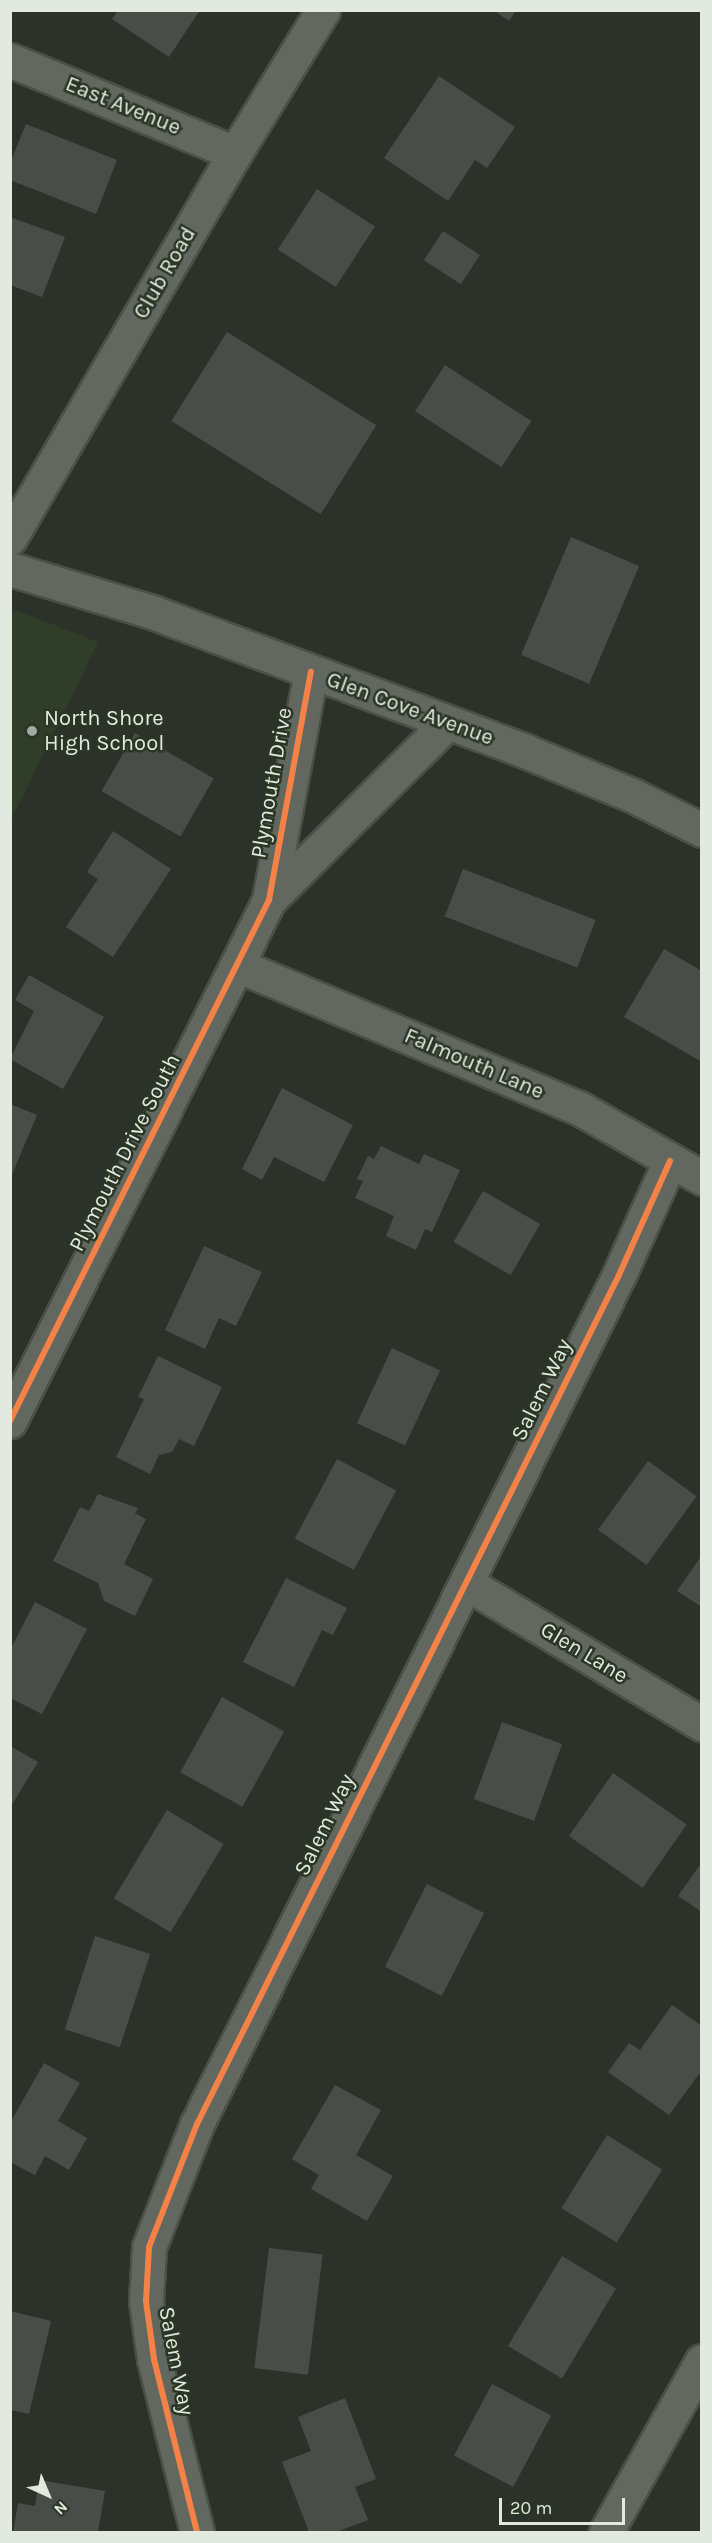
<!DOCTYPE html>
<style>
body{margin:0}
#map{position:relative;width:712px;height:2543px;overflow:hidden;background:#2c322a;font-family:Karla,sans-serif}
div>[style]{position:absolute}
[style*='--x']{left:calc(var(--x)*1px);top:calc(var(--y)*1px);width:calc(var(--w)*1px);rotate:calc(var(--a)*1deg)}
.built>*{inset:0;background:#2f3d29}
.building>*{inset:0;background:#494d47;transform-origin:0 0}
.roads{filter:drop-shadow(2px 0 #4a5048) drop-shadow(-2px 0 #4a5048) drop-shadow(0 2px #4a5048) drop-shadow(0 -2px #4a5048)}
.minor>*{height:33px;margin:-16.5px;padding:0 16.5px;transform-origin:16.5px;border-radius:16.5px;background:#626760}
.secondary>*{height:33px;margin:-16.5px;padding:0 16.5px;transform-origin:16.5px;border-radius:16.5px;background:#626760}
.cycleway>*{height:6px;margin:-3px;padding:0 3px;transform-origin:3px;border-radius:3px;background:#f48246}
.dots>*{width:16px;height:16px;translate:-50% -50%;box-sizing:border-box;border:3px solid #2b3626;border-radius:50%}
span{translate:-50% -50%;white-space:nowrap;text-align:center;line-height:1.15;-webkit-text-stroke:5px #2b3626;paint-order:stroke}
.street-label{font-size:22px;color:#e2eadf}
.poi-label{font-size:22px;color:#e2eadf}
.left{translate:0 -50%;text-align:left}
.frame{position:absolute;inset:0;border:12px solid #e2eadf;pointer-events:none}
.north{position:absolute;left:18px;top:2465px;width:60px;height:60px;-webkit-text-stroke:4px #2b3626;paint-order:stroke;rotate:136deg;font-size:16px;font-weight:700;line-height:24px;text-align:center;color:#e2eadf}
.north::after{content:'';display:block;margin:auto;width:21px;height:27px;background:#e2eadf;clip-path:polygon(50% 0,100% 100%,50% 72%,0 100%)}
.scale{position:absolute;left:499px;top:2498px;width:126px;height:27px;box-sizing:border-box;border:3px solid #e2eadf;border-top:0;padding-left:8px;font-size:18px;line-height:21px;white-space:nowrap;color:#e2eadf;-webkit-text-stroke:4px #2b3626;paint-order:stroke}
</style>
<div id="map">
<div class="built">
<div style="clip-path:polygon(11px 608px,98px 642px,11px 821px)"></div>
</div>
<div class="building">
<div style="clip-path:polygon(118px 10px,200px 10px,169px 57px,112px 19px)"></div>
<div style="clip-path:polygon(493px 10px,516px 10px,509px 21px)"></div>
<div style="clip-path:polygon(439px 76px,515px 127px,487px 168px,475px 160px,448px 201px,384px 158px)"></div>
<div style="clip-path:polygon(26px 124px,117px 160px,96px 214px,10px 180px,10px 163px)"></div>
<div style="left:317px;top:189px;width:69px;height:72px;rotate:33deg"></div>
<div style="clip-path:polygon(10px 217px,65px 237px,42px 297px,10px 285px)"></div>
<div style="left:443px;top:231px;width:44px;height:35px;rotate:33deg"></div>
<div style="left:227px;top:332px;width:176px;height:105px;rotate:32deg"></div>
<div style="left:445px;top:365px;width:103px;height:55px;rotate:33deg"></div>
<div style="left:571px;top:537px;width:74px;height:128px;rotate:23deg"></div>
<div style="left:135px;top:733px;width:91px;height:67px;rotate:30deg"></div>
<div style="clip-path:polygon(113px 831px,171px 869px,113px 957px,66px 927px,98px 879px,87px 872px)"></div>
<div style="left:463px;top:869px;width:142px;height:51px;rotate:21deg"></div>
<div style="clip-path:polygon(664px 949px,702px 971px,702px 1062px,624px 1017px)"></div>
<div style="clip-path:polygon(29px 975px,104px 1017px,63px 1089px,10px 1059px,34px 1011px,15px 1000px)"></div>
<div style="clip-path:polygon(282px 1088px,353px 1125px,324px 1182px,274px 1157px,262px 1180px,242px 1169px)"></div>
<div style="clip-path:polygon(10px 1104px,37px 1115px,11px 1177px,10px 1177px)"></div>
<div style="clip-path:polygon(381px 1146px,419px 1164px,424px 1154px,460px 1170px,432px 1232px,425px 1229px,416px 1250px,386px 1236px,394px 1216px,355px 1198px,363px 1181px,357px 1179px,368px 1156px,374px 1159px)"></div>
<div style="left:483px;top:1191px;width:66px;height:59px;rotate:30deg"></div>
<div style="clip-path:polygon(204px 1246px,262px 1272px,236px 1326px,219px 1318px,205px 1349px,165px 1330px)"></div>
<div style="left:392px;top:1348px;width:53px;height:83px;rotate:25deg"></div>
<div style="clip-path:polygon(158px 1356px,222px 1387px,194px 1446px,179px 1439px,172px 1452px,159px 1455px,150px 1474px,116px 1457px,144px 1399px,138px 1397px)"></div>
<div style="left:337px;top:1459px;width:67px;height:90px;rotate:28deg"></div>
<div style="left:648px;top:1461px;width:60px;height:85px;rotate:36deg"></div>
<div style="clip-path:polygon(98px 1494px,138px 1508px,135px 1513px,146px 1519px,124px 1564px,153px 1579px,135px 1616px,104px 1601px,98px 1583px,53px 1561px,80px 1507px,89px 1511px)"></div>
<div style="clip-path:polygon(702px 1555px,702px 1607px,677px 1591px)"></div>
<div style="clip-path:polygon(286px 1578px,347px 1608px,333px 1635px,322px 1630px,294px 1687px,243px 1662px)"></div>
<div style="clip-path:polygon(35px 1602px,87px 1629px,42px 1714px,10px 1698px,10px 1650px)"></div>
<div style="left:222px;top:1697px;width:71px;height:86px;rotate:29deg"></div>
<div style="left:502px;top:1722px;width:64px;height:82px;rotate:20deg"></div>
<div style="clip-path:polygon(10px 1746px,38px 1762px,10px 1808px)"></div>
<div style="left:613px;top:1773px;width:90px;height:77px;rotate:35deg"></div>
<div style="left:167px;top:1810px;width:66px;height:103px;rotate:31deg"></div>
<div style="clip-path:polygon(702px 1862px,702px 1912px,678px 1896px)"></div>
<div style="left:427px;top:1884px;width:64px;height:93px;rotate:27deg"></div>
<div style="left:95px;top:1936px;width:58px;height:98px;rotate:18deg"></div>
<div style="clip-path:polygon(672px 2005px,702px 2026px,702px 2070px,669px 2115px,608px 2072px,629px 2043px,640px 2050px)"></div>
<div style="clip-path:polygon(44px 2063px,80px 2083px,58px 2121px,87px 2138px,69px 2170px,45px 2156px,35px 2175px,10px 2162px,10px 2123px)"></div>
<div style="clip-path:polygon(335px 2085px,381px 2110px,356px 2155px,393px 2176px,367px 2221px,311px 2189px,319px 2175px,292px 2159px)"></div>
<div style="left:607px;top:2135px;width:65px;height:86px;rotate:32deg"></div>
<div style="left:269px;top:2248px;width:54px;height:121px;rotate:7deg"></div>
<div style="left:562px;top:2256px;width:63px;height:105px;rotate:31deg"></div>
<div style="clip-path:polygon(10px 2311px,51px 2321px,29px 2414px,10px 2410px)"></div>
<div style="left:492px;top:2384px;width:67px;height:81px;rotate:28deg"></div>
<div style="clip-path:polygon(345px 2398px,376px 2479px,355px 2487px,368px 2520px,336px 2532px,309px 2532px,282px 2462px,311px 2451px,298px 2417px)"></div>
<div style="clip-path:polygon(39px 2480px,105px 2491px,98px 2532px,13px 2532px,18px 2503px,35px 2506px)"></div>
</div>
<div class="roads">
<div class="minor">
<div style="--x:10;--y:60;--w:243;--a:22.5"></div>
<div style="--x:10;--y:538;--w:446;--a:-59.7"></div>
<div style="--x:235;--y:153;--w:168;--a:-58.4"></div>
<div style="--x:269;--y:900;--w:250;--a:-44.8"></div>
<div style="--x:239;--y:966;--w:368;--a:22.7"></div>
<div style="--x:579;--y:1108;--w:142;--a:29.6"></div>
<div style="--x:10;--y:1421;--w:582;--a:-63.57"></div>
<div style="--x:269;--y:900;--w:232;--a:-79.6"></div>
<div style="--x:466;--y:1583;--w:275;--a:30.9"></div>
<div style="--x:197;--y:2532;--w:178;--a:-104"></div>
<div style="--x:154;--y:2359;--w:59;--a:-97.9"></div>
<div style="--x:146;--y:2301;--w:54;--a:-86.8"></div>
<div style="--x:149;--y:2247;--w:132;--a:-68.7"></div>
<div style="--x:197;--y:2124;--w:948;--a:-63.57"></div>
<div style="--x:619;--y:1275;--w:125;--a:-65.9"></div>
<div style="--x:606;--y:2532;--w:196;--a:-60.7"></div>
</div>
<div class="secondary">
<div style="--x:10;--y:569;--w:148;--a:16.8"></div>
<div style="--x:152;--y:612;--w:398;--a:20.4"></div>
<div style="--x:525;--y:751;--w:118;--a:22.4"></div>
<div style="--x:634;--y:796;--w:76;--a:26.6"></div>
</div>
</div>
<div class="cycleway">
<div style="--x:10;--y:1421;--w:582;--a:-63.57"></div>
<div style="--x:269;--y:900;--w:232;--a:-79.6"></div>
<div style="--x:197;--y:2532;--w:178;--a:-104"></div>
<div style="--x:154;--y:2359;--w:59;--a:-97.9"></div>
<div style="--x:146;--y:2301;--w:54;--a:-86.8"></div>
<div style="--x:149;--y:2247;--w:132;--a:-68.7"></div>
<div style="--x:197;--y:2124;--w:948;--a:-63.57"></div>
<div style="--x:619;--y:1275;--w:125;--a:-65.9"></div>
</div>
<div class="dots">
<div style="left:32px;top:731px;background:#a2aaa0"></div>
</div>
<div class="street-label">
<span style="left:123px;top:106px;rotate:22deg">East Avenue</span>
<span style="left:165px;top:273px;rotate:-60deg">Club Road</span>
<span style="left:410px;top:709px;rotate:20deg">Glen Cove Avenue</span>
<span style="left:272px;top:783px;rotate:-80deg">Plymouth Drive</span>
<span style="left:474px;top:1064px;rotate:23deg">Falmouth Lane</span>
<span style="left:125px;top:1153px;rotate:-63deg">Plymouth Drive South</span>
<span style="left:542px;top:1390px;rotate:-64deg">Salem Way</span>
<span style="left:584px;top:1653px;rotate:31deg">Glen Lane</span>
<span style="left:325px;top:1825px;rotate:-64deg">Salem Way</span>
<span style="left:176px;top:2361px;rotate:79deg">Salem Way</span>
</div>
<div class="poi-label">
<span class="left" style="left:44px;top:731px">North Shore<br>High School</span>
</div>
<div class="frame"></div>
<div class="north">N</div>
<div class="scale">20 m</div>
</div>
